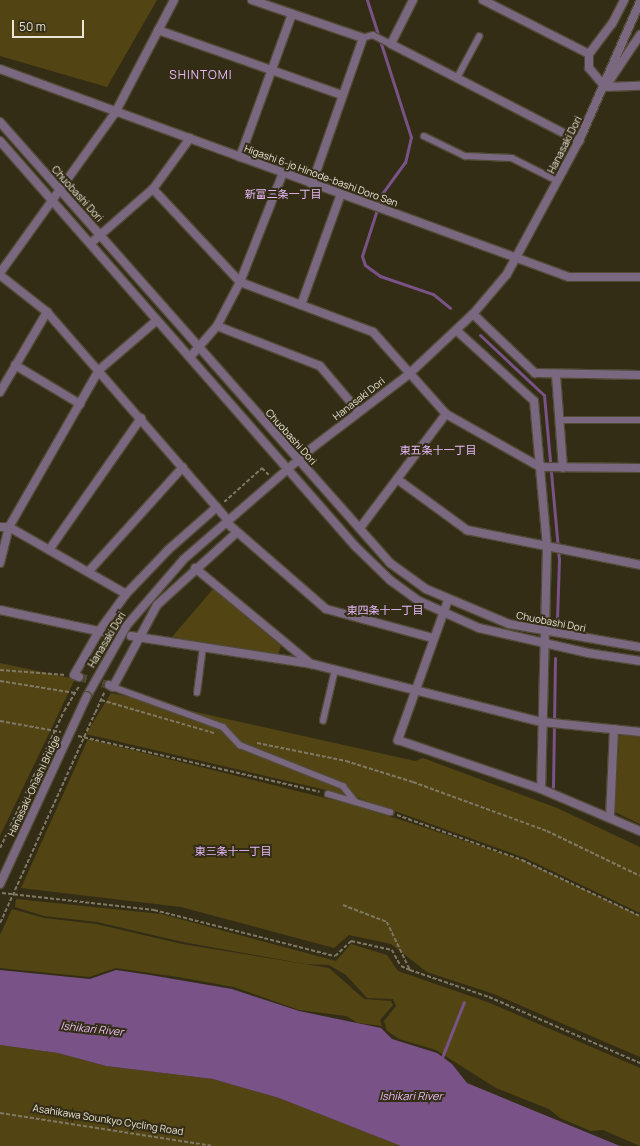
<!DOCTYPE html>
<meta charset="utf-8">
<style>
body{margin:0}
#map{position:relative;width:640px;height:1146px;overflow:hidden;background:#342d16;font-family:Manrope,"Noto Sans JP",sans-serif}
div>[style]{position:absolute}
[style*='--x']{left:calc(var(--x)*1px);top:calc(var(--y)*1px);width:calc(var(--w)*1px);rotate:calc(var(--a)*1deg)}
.green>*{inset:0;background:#534513}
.water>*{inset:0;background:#795387}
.stream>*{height:3px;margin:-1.5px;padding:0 1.5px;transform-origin:1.5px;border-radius:1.5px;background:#795387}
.minor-tunnel>*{height:8px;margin-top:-4px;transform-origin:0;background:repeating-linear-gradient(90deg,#4f4833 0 8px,transparent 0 12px)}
.path>*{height:1.5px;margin-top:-0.75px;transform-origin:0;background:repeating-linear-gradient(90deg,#7e7865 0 4px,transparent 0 6px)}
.roads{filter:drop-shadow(1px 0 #514a35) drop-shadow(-1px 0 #514a35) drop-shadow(0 1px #514a35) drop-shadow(0 -1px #514a35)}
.service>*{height:5.5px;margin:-2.75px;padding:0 2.75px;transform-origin:2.75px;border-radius:2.75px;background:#79687f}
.minor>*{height:8px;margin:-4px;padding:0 4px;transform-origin:4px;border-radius:4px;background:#79687f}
.tertiary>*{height:8px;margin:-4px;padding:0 4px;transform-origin:4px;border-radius:4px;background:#79687f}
.path-bridge>*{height:1.5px;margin-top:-0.75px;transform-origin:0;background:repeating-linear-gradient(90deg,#7e7865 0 4px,transparent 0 6px)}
.bridges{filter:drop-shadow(1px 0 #514a35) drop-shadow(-1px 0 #514a35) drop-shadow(0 1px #514a35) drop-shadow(0 -1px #514a35)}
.tertiary-bridge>*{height:8px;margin:-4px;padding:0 4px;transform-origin:4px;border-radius:4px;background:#79687f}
span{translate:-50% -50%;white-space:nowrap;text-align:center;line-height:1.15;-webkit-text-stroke:4px #342d16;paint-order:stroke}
.street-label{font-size:10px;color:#e8e4d6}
.neighbourhood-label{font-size:11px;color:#e7b9f9}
.water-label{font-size:11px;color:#e9bcf9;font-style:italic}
.quarter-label{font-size:12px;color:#e7b9f9;letter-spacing:1px}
.scale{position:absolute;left:12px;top:20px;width:72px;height:18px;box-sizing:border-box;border:2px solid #e8e4d6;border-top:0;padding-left:5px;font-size:12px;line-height:14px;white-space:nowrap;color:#e8e4d6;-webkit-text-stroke:3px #342d16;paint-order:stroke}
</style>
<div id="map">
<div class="green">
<div style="clip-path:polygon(0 0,157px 0,107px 87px,0 56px)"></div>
<div style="clip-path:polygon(213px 589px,281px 646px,278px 654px,172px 637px)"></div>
<div style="clip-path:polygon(0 663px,75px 679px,0 836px)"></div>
<div style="clip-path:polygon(111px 693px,415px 761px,423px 758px,557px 808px,640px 847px,640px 913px,525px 858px,356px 797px,86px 734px)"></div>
<div style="clip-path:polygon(619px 735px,640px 737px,640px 824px,615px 812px)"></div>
<div style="clip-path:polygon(88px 739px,353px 805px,414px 824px,522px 860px,640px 916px,640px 1057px,494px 994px,427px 972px,391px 944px,349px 935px,334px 948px,181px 907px,21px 888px)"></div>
<div style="clip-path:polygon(16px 899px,161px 914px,336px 961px,351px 944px,387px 955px,398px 971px,490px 1003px,640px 1068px,640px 1146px,603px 1130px,591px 1131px,560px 1118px,549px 1109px,496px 1088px,436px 1050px,399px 1039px,387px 1031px,384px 1021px,396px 1006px,393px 999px,367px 998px,346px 975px,329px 965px,305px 964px,183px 942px,97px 922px,44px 916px,15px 907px)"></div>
<div style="clip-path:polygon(12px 909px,44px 918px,96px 924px,182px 944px,329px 968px,364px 999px,391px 1001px,393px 1005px,380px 1020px,382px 1026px,358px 1023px,346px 1016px,299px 1010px,234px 987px,178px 977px,116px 968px,89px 977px,0 968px,0 935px)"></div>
<div style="clip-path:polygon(0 1045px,58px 1053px,106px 1066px,213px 1079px,279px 1098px,401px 1146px,0 1146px)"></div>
</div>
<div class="water">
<div style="clip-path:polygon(0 970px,90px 979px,116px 970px,150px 975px,232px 989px,299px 1011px,381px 1028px,392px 1039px,437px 1053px,452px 1064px,467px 1083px,620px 1146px,401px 1146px,279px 1098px,213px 1079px,106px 1066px,58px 1053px,0 1045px)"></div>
</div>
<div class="stream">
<div style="--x:367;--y:0;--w:144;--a:72.2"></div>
<div style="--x:411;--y:137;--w:26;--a:103"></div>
<div style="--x:405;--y:162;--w:39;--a:126"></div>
<div style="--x:382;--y:194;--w:65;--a:107.9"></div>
<div style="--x:362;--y:256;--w:9;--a:72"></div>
<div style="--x:365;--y:265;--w:19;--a:36"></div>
<div style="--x:380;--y:276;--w:56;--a:18.8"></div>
<div style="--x:433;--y:294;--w:22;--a:39"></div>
<div style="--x:480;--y:335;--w:88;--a:43.2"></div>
<div style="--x:544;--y:395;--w:165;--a:84.8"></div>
<div style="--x:559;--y:559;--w:60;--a:91.9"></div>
<div style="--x:553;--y:787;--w:129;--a:-89.1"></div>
<div style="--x:441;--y:1060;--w:62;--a:-68.4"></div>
</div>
<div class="minor-tunnel">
<div style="--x:104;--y:632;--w:23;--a:10"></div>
<div style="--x:79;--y:677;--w:31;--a:15"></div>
</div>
<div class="path">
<div style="--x:224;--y:502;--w:51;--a:-41.8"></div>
<div style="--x:262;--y:468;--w:10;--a:45"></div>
<div style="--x:0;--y:670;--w:66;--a:4.3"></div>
<div style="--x:0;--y:681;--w:76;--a:9.1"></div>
<div style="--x:101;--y:700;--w:118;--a:16.3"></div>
<div style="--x:64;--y:711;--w:29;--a:-59"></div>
<div style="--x:95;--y:713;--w:22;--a:-66"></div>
<div style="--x:0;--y:721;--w:62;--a:10.2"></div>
<div style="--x:78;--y:736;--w:248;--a:13"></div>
<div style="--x:257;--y:743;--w:91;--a:11.4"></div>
<div style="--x:346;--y:761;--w:70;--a:17.4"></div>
<div style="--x:413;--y:782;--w:143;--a:20.1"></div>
<div style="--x:547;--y:831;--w:103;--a:25.8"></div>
<div style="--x:397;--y:815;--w:133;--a:19.8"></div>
<div style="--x:522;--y:860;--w:131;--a:25.4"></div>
<div style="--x:2;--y:893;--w:153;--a:6.4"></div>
<div style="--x:154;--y:910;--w:187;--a:14.3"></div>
<div style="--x:335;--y:956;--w:22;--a:-43"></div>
<div style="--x:351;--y:941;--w:42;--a:12.4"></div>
<div style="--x:392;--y:950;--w:18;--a:61"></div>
<div style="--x:401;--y:966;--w:10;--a:24"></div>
<div style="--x:343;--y:905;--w:47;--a:21.1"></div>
<div style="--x:387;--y:922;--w:53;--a:64.4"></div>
<div style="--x:410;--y:970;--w:83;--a:18.9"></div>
<div style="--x:489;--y:997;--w:165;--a:23.6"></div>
<div style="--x:0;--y:1113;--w:217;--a:8.8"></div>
</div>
<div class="roads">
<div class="service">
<div style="--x:363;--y:38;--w:10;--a:-17"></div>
<div style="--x:373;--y:35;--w:20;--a:27"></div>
<div style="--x:457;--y:78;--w:47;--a:-61.8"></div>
<div style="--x:424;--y:136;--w:46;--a:26"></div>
<div style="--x:465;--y:156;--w:47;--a:2.4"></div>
<div style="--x:512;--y:158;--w:51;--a:26.6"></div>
<div style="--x:559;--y:420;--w:81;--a:0"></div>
<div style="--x:113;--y:687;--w:117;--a:20"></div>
<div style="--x:223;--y:727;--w:25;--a:47"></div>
<div style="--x:240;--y:745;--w:111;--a:21.7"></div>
<div style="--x:343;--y:786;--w:19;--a:51"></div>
<div style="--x:197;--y:693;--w:46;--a:-82.6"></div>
<div style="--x:323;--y:721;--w:52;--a:-76.8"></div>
<div style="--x:328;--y:794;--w:65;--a:16.2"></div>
</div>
<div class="minor">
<div style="--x:252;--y:0;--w:117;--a:18.9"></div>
<div style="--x:363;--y:38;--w:155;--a:109.3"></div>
<div style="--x:413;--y:0;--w:49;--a:116.6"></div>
<div style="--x:391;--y:44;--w:212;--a:27.3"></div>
<div style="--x:483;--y:0;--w:119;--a:27"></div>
<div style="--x:158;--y:30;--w:195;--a:19.5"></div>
<div style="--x:0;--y:69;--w:550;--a:20.08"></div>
<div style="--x:605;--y:87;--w:25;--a:-130"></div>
<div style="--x:589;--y:68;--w:14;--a:-90"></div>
<div style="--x:589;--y:54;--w:38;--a:-53"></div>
<div style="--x:612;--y:24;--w:27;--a:-63"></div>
<div style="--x:240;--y:157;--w:152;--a:-70"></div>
<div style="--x:153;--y:189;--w:127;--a:46.9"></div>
<div style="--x:240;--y:282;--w:142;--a:20.6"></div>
<div style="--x:373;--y:332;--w:110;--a:48.3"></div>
<div style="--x:446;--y:414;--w:108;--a:29.4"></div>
<div style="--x:540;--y:467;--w:100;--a:0.6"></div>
<div style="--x:91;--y:243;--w:82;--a:-41.1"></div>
<div style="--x:153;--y:189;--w:63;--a:-54"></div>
<div style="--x:0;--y:273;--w:197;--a:-54.3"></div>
<div style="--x:115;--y:113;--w:127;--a:-62.4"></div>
<div style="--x:0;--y:275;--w:60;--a:38.2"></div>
<div style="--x:47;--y:312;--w:277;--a:49"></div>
<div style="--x:301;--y:305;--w:118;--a:-70.2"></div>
<div style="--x:473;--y:314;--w:86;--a:43.6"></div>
<div style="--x:535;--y:373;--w:105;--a:1.1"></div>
<div style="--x:217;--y:326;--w:110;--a:21.2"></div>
<div style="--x:320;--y:366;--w:60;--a:49.7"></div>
<div style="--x:456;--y:330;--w:105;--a:42.3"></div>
<div style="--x:534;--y:401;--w:147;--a:84.9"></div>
<div style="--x:547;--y:547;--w:242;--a:91.4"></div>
<div style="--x:190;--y:357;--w:41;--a:-48.9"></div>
<div style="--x:217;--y:326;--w:50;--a:-62.4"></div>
<div style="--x:240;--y:282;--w:117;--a:-68.5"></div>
<div style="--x:15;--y:365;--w:76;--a:31"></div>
<div style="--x:556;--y:375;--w:93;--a:85.7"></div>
<div style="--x:0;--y:392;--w:93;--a:-59.6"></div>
<div style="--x:397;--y:479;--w:87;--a:36.1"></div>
<div style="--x:467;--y:530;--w:177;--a:11.4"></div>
<div style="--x:227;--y:523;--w:131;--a:41"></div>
<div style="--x:326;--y:609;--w:111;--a:15.2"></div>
<div style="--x:0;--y:527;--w:9;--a:0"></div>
<div style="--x:9;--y:527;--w:135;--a:29.8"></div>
<div style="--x:360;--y:528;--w:143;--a:-53"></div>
<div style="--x:49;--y:550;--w:161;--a:-55.1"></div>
<div style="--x:0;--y:563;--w:37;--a:-76"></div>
<div style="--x:9;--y:527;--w:181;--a:-60.2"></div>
<div style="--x:99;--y:370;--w:75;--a:-40.7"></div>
<div style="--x:195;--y:568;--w:151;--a:39.6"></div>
<div style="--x:89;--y:571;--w:140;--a:-47.9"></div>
<div style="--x:448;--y:600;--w:149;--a:109.7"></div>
<div style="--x:398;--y:740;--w:151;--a:18.9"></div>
<div style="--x:541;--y:789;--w:108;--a:23"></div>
<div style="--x:0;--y:610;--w:105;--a:12.1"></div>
<div style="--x:131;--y:636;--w:183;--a:8.8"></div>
<div style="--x:312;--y:664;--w:237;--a:14.2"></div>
<div style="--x:542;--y:722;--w:99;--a:5.8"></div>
<div style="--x:79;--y:677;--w:5;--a:-158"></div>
<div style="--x:74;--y:675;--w:51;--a:-60.4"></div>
<div style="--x:99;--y:631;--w:46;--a:-53.9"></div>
<div style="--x:126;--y:594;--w:61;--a:-46.3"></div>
<div style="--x:168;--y:550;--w:65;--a:-41.3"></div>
<div style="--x:109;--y:685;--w:4;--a:27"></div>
<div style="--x:113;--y:687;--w:93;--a:-61.8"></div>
<div style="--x:157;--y:605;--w:107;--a:-42.3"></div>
<div style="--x:610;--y:817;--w:88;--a:-87.4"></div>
</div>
<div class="tertiary">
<div style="--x:608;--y:83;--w:58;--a:-56.3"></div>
<div style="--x:605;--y:87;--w:35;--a:-2"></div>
<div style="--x:0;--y:122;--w:589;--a:48.51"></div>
<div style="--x:390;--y:563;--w:44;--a:35.8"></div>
<div style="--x:426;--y:589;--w:90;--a:22.9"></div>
<div style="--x:509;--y:624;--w:133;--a:10"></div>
<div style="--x:0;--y:141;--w:539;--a:48.76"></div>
<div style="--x:355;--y:546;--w:49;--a:44.2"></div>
<div style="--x:390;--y:580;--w:36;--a:36"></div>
<div style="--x:419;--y:601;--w:66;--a:24.2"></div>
<div style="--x:479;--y:628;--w:112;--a:12.9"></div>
<div style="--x:588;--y:653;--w:53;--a:8.7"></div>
<div style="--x:517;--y:258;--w:55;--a:20.1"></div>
<div style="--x:569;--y:277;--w:71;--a:0"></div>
<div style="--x:87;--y:696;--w:81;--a:-60.6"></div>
<div style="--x:127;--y:625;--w:87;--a:-49.2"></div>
<div style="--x:184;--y:559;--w:169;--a:-40.9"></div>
<div style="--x:312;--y:448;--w:122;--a:-37.3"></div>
<div style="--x:409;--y:374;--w:88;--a:-43.2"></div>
<div style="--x:473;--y:314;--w:52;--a:-49.6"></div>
<div style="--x:507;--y:274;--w:151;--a:-61.6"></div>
<div style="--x:579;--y:141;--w:152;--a:-66.3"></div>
</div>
</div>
<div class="path-bridge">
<div style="--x:0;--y:848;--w:151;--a:-65"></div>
<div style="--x:0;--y:923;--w:230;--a:-65.7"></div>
</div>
<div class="bridges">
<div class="tertiary-bridge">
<div style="--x:0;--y:884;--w:207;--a:-65.2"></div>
</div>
</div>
<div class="street-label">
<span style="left:565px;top:145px;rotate:-63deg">Hanasaki Dori</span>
<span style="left:321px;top:176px;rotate:20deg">Higashi 6-jo Hinode-bashi Doro Sen</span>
<span style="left:77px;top:194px;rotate:48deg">Chuobashi Dori</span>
<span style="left:359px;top:399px;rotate:-38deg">Hanasaki Dori</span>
<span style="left:291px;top:437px;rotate:48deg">Chuobashi Dori</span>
<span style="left:551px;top:622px;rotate:11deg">Chuobashi Dori</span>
<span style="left:107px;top:640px;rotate:-59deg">Hanasaki Dori</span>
<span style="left:34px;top:786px;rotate:-65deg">Hanasaki-Ohashi Bridge</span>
<span style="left:108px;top:1120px;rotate:9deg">Asahikawa Sounkyo Cycling Road</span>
</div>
<div class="neighbourhood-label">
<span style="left:283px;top:194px">新富二条一丁目</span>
<span style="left:438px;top:450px">東五条十一丁目</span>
<span style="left:385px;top:610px">東四条十一丁目</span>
<span style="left:233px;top:851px">東三条十一丁目</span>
</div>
<div class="water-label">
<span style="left:92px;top:1029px;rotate:6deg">Ishikari River</span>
<span style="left:411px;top:1096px">Ishikari River</span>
</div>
<div class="quarter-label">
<span style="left:201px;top:75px">SHINTOMI</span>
</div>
<div class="scale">50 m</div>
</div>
